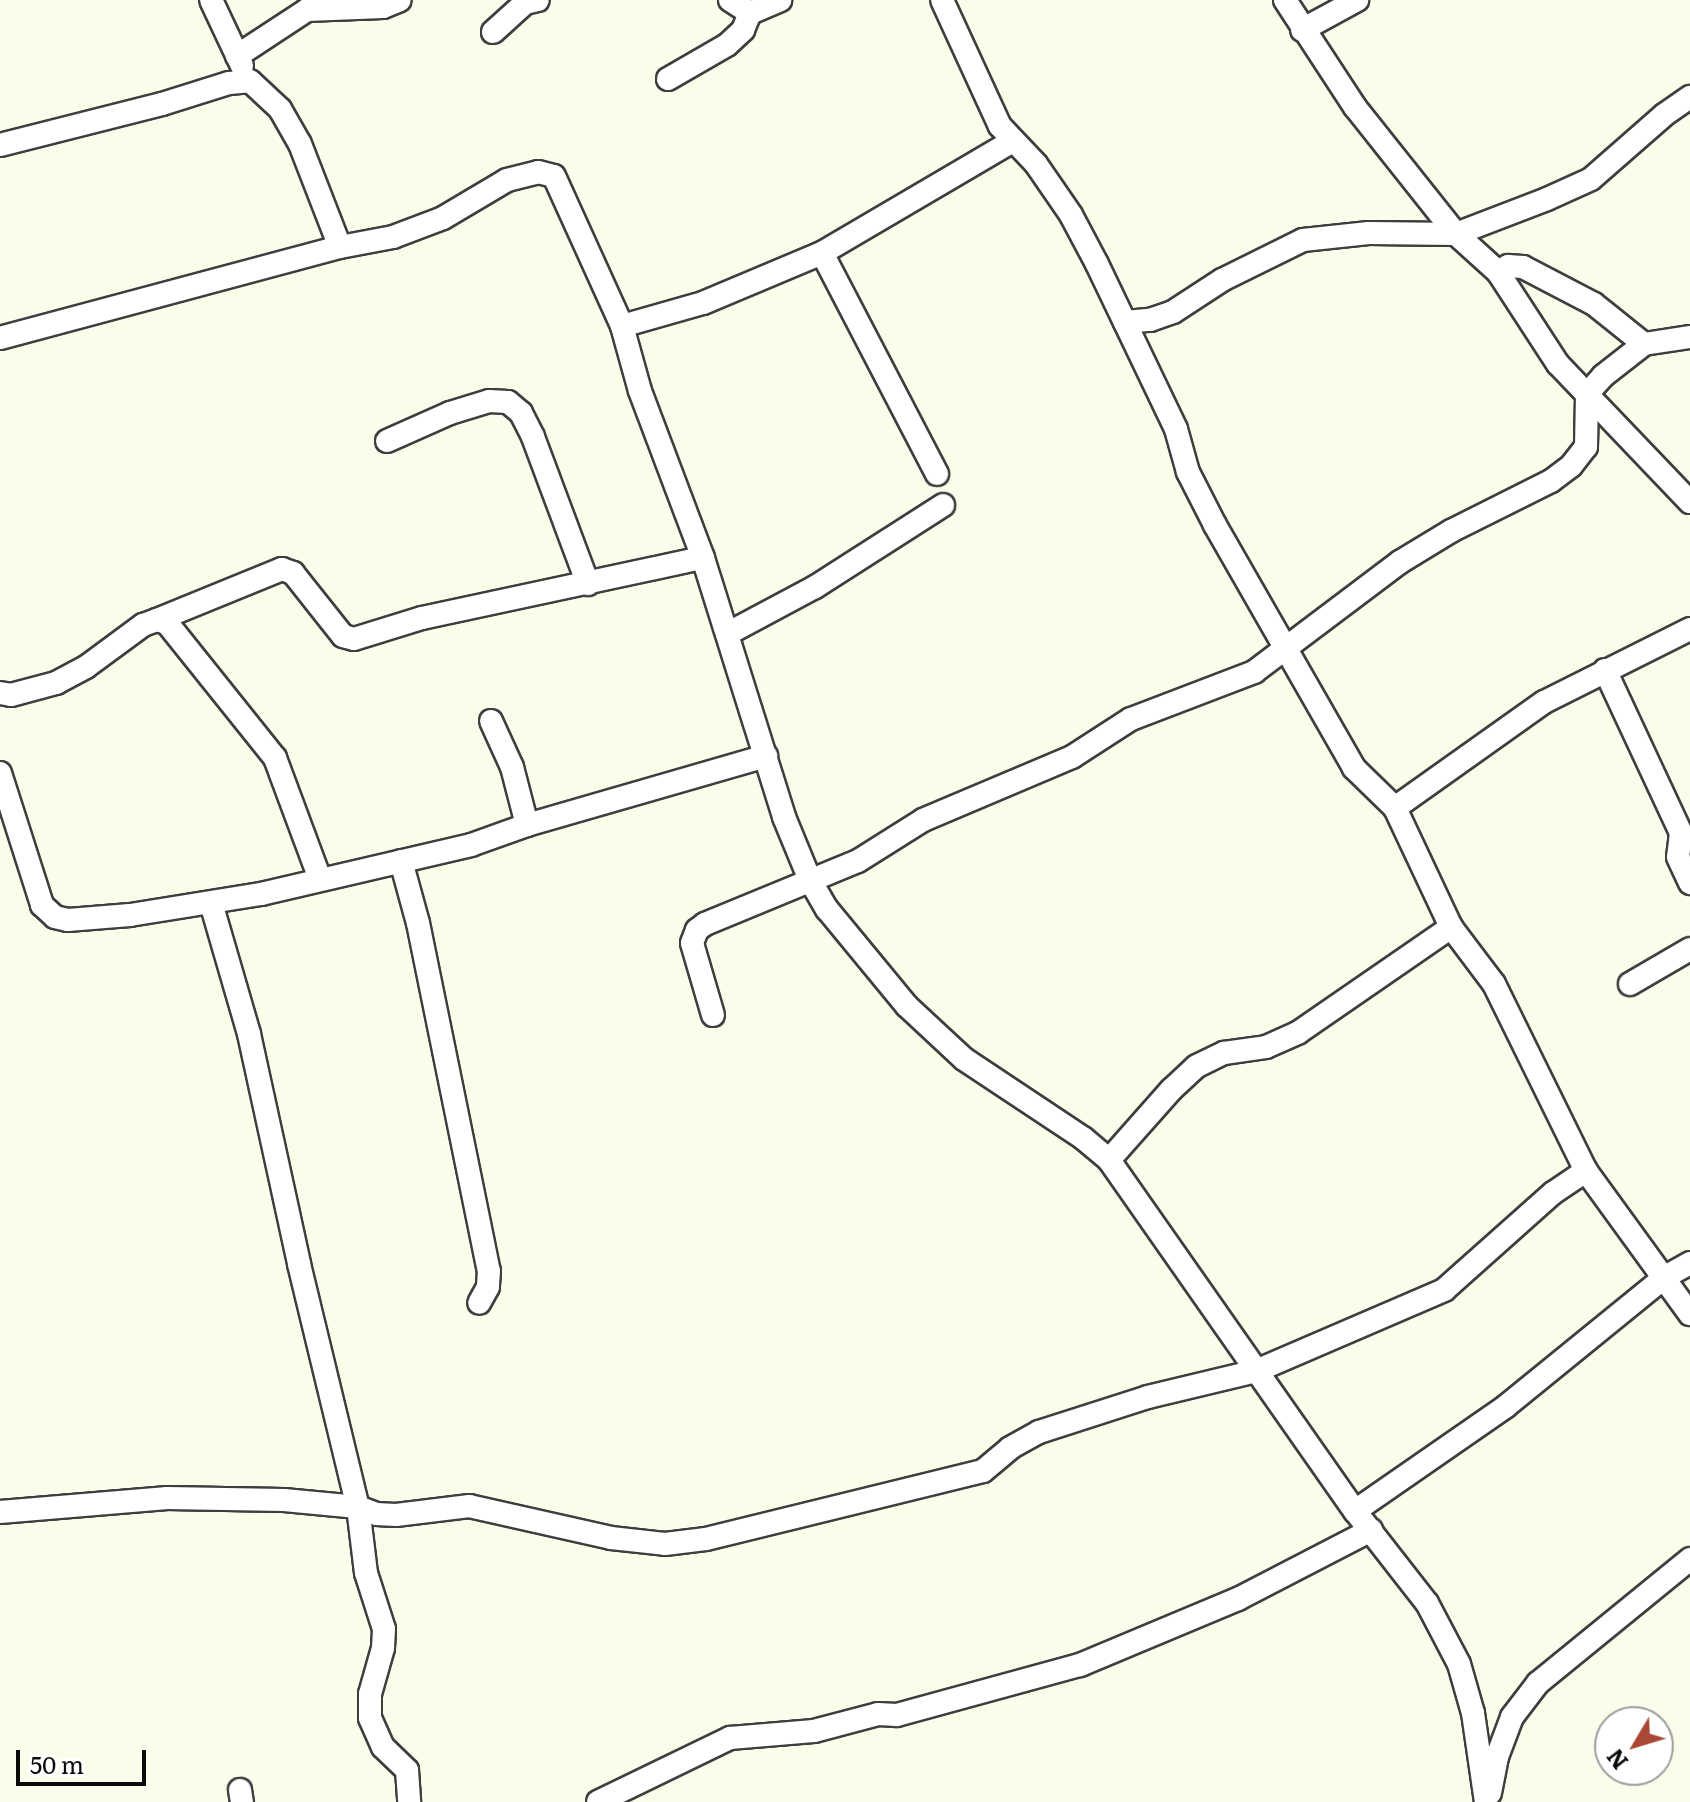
<!DOCTYPE html>
<style>
body{margin:0}
#map{position:relative;width:1690px;height:1802px;overflow:hidden;background:#fcfceb;font-family:Literata,serif}
div>[style]{position:absolute}
[style*='--x']{left:calc(var(--x)*1px);top:calc(var(--y)*1px);width:calc(var(--w)*1px);rotate:calc(var(--a)*1deg)}
.roads{filter:drop-shadow(2px 0 #3e3e3e) drop-shadow(-2px 0 #3e3e3e) drop-shadow(0 2px #3e3e3e) drop-shadow(0 -2px #3e3e3e)}
.minor>*{height:22px;margin:-11px;padding:0 11px;transform-origin:11px;border-radius:11px;background:#fff}
span{translate:-50% -50%;white-space:nowrap;text-align:center;line-height:1.15;-webkit-text-stroke:8px #fff;paint-order:stroke}
.north{position:absolute;left:1594px;top:1706px;width:80px;height:80px;box-sizing:border-box;background:#fff;border:2px solid #9d9d9d;border-radius:50%;rotate:232deg;font-size:22px;font-weight:700;line-height:32px;text-align:center;color:#0b0b0b}
.north::after{content:'';display:block;margin:auto;width:28px;height:36px;background:#a94835;clip-path:polygon(50% 0,100% 100%,50% 72%,0 100%)}
.scale{position:absolute;left:16px;top:1750px;width:130px;height:36px;box-sizing:border-box;border:4px solid #0b0b0b;border-top:0;padding-left:10px;font-size:24px;line-height:28px;white-space:nowrap;color:#0b0b0b;-webkit-text-stroke:6px #fff;paint-order:stroke}
</style>
<div id="map">
<div class="roads">
<div class="minor">
<div style="--x:211;--y:0;--w:73;--a:64.8"></div>
<div style="--x:730;--y:0;--w:24;--a:33"></div>
<div style="--x:750;--y:13;--w:33;--a:-23"></div>
<div style="--x:942;--y:0;--w:139;--a:65.3"></div>
<div style="--x:1000;--y:126;--w:52;--a:46.5"></div>
<div style="--x:1036;--y:164;--w:62;--a:55.5"></div>
<div style="--x:1071;--y:215;--w:55;--a:62"></div>
<div style="--x:1097;--y:264;--w:183;--a:64.4"></div>
<div style="--x:1176;--y:429;--w:45;--a:74.4"></div>
<div style="--x:1188;--y:472;--w:59;--a:63"></div>
<div style="--x:1215;--y:525;--w:280;--a:60.2"></div>
<div style="--x:1354;--y:768;--w:57;--a:44.3"></div>
<div style="--x:1285;--y:0;--w:128;--a:56.8"></div>
<div style="--x:1355;--y:107;--w:162;--a:51.5"></div>
<div style="--x:1456;--y:234;--w:57;--a:42.1"></div>
<div style="--x:1498;--y:272;--w:110;--a:56.9"></div>
<div style="--x:1558;--y:364;--w:191;--a:46.3"></div>
<div style="--x:1302;--y:30;--w:63;--a:-28.6"></div>
<div style="--x:493;--y:32;--w:43;--a:-42.2"></div>
<div style="--x:525;--y:3;--w:13;--a:-13"></div>
<div style="--x:237;--y:56;--w:84;--a:-33.3"></div>
<div style="--x:307;--y:10;--w:76;--a:-2.3"></div>
<div style="--x:383;--y:7;--w:18;--a:-22"></div>
<div style="--x:668;--y:79;--w:68;--a:-30"></div>
<div style="--x:727;--y:45;--w:22;--a:-43"></div>
<div style="--x:743;--y:30;--w:18;--a:-68"></div>
<div style="--x:0;--y:145;--w:167;--a:-14.2"></div>
<div style="--x:162;--y:104;--w:70;--a:-17.4"></div>
<div style="--x:229;--y:83;--w:21;--a:-5"></div>
<div style="--x:250;--y:81;--w:41;--a:43"></div>
<div style="--x:280;--y:109;--w:40;--a:60.3"></div>
<div style="--x:300;--y:144;--w:110;--a:68.8"></div>
<div style="--x:822;--y:253;--w:249;--a:62.5"></div>
<div style="--x:1498;--y:272;--w:12;--a:-31"></div>
<div style="--x:1508;--y:266;--w:15;--a:4"></div>
<div style="--x:1523;--y:267;--w:80;--a:27.5"></div>
<div style="--x:1594;--y:304;--w:64;--a:38.7"></div>
<div style="--x:1125;--y:322;--w:25;--a:-5"></div>
<div style="--x:1150;--y:320;--w:24;--a:-19"></div>
<div style="--x:1173;--y:312;--w:59;--a:-33.1"></div>
<div style="--x:1222;--y:280;--w:90;--a:-26.3"></div>
<div style="--x:1303;--y:240;--w:66;--a:-6.1"></div>
<div style="--x:1369;--y:233;--w:87;--a:0.7"></div>
<div style="--x:1456;--y:234;--w:97;--a:-21"></div>
<div style="--x:1547;--y:199;--w:48;--a:-24.4"></div>
<div style="--x:1591;--y:179;--w:97;--a:-41.2"></div>
<div style="--x:1664;--y:115;--w:32;--a:-35"></div>
<div style="--x:622;--y:326;--w:84;--a:-15.9"></div>
<div style="--x:703;--y:303;--w:129;--a:-22.8"></div>
<div style="--x:822;--y:253;--w:219;--a:-30.4"></div>
<div style="--x:0;--y:338;--w:352;--a:-15"></div>
<div style="--x:340;--y:247;--w:54;--a:-10.7"></div>
<div style="--x:393;--y:237;--w:53;--a:-20.8"></div>
<div style="--x:443;--y:218;--w:74;--a:-30.7"></div>
<div style="--x:507;--y:180;--w:32;--a:-14"></div>
<div style="--x:538;--y:172;--w:16;--a:14"></div>
<div style="--x:554;--y:176;--w:165;--a:65.6"></div>
<div style="--x:622;--y:326;--w:67;--a:74.5"></div>
<div style="--x:640;--y:391;--w:178;--a:69.3"></div>
<div style="--x:703;--y:558;--w:271;--a:72.6"></div>
<div style="--x:784;--y:817;--w:68;--a:67.6"></div>
<div style="--x:810;--y:880;--w:34;--a:60"></div>
<div style="--x:827;--y:909;--w:126;--a:50.5"></div>
<div style="--x:907;--y:1006;--w:78;--a:42.9"></div>
<div style="--x:964;--y:1059;--w:143;--a:33.6"></div>
<div style="--x:1083;--y:1138;--w:34;--a:40"></div>
<div style="--x:1109;--y:1160;--w:429;--a:55"></div>
<div style="--x:1355;--y:1511;--w:117;--a:52"></div>
<div style="--x:1427;--y:1603;--w:69;--a:62.3"></div>
<div style="--x:1459;--y:1664;--w:51;--a:74.1"></div>
<div style="--x:1473;--y:1713;--w:90;--a:81.7"></div>
<div style="--x:387;--y:441;--w:69;--a:-24"></div>
<div style="--x:450;--y:413;--w:41;--a:-17.1"></div>
<div style="--x:489;--y:401;--w:19;--a:3"></div>
<div style="--x:508;--y:402;--w:17;--a:40"></div>
<div style="--x:521;--y:413;--w:27;--a:63"></div>
<div style="--x:533;--y:437;--w:157;--a:69.5"></div>
<div style="--x:157;--y:620;--w:135;--a:-22.2"></div>
<div style="--x:282;--y:569;--w:12;--a:20"></div>
<div style="--x:293;--y:573;--w:80;--a:51.6"></div>
<div style="--x:343;--y:636;--w:11;--a:15"></div>
<div style="--x:354;--y:639;--w:71;--a:-17.2"></div>
<div style="--x:422;--y:618;--w:287;--a:-12.1"></div>
<div style="--x:1690;--y:629;--w:163;--a:153.4"></div>
<div style="--x:1544;--y:702;--w:183;--a:144.6"></div>
<div style="--x:1395;--y:808;--w:132;--a:64.8"></div>
<div style="--x:1451;--y:927;--w:71;--a:53"></div>
<div style="--x:1494;--y:984;--w:208;--a:63.8"></div>
<div style="--x:1586;--y:1171;--w:177;--a:54"></div>
<div style="--x:727;--y:634;--w:100;--a:-28.1"></div>
<div style="--x:815;--y:587;--w:152;--a:-32.6"></div>
<div style="--x:1605;--y:670;--w:180;--a:65"></div>
<div style="--x:1681;--y:833;--w:24;--a:97"></div>
<div style="--x:1678;--y:857;--w:29;--a:65"></div>
<div style="--x:0;--y:693;--w:11;--a:10"></div>
<div style="--x:11;--y:695;--w:47;--a:-14.9"></div>
<div style="--x:56;--y:683;--w:34;--a:-28"></div>
<div style="--x:86;--y:667;--w:71;--a:-36.4"></div>
<div style="--x:143;--y:625;--w:15;--a:-20"></div>
<div style="--x:157;--y:620;--w:10;--a:17"></div>
<div style="--x:167;--y:623;--w:173;--a:51.3"></div>
<div style="--x:275;--y:758;--w:129;--a:69.6"></div>
<div style="--x:491;--y:721;--w:51;--a:65.5"></div>
<div style="--x:512;--y:767;--w:60;--a:75.5"></div>
<div style="--x:0;--y:773;--w:139;--a:72.3"></div>
<div style="--x:42;--y:905;--w:18;--a:43"></div>
<div style="--x:55;--y:917;--w:13;--a:13"></div>
<div style="--x:68;--y:920;--w:62;--a:-4.6"></div>
<div style="--x:130;--y:915;--w:133;--a:-9.1"></div>
<div style="--x:261;--y:894;--w:216;--a:-13.1"></div>
<div style="--x:471;--y:845;--w:59;--a:-19.7"></div>
<div style="--x:527;--y:825;--w:249;--a:-16.1"></div>
<div style="--x:401;--y:861;--w:64;--a:74.7"></div>
<div style="--x:418;--y:923;--w:355;--a:78.5"></div>
<div style="--x:489;--y:1271;--w:16;--a:94"></div>
<div style="--x:488;--y:1287;--w:18;--a:119"></div>
<div style="--x:211;--y:903;--w:136;--a:73.8"></div>
<div style="--x:249;--y:1034;--w:235;--a:77.7"></div>
<div style="--x:299;--y:1264;--w:250;--a:76.4"></div>
<div style="--x:358;--y:1507;--w:66;--a:83.1"></div>
<div style="--x:366;--y:1573;--w:59;--a:72.2"></div>
<div style="--x:384;--y:1629;--w:19;--a:93"></div>
<div style="--x:383;--y:1648;--w:48;--a:105.8"></div>
<div style="--x:370;--y:1694;--w:24;--a:90"></div>
<div style="--x:370;--y:1718;--w:32;--a:66"></div>
<div style="--x:383;--y:1747;--w:33;--a:44"></div>
<div style="--x:407;--y:1770;--w:32;--a:86"></div>
<div style="--x:1630;--y:984;--w:69;--a:-30.3"></div>
<div style="--x:713;--y:1015;--w:75;--a:-106.3"></div>
<div style="--x:692;--y:943;--w:14;--a:-69"></div>
<div style="--x:697;--y:930;--w:10;--a:-37"></div>
<div style="--x:705;--y:924;--w:165;--a:-22.4"></div>
<div style="--x:858;--y:861;--w:77;--a:-32.2"></div>
<div style="--x:923;--y:820;--w:162;--a:-22.9"></div>
<div style="--x:1072;--y:757;--w:70;--a:-32.8"></div>
<div style="--x:1131;--y:719;--w:132;--a:-20.9"></div>
<div style="--x:1254;--y:672;--w:183;--a:-37"></div>
<div style="--x:1400;--y:562;--w:60;--a:-31.3"></div>
<div style="--x:1451;--y:531;--w:112;--a:-26.6"></div>
<div style="--x:1551;--y:481;--w:25;--a:-37"></div>
<div style="--x:1571;--y:466;--w:24;--a:-52"></div>
<div style="--x:1586;--y:447;--w:53;--a:-88.9"></div>
<div style="--x:1587;--y:394;--w:24;--a:-48"></div>
<div style="--x:1603;--y:376;--w:52;--a:-38"></div>
<div style="--x:1644;--y:344;--w:47;--a:-8.7"></div>
<div style="--x:1109;--y:1160;--w:94;--a:-48.5"></div>
<div style="--x:1171;--y:1090;--w:35;--a:-43"></div>
<div style="--x:1197;--y:1066;--w:30;--a:-26"></div>
<div style="--x:1224;--y:1053;--w:42;--a:-8.1"></div>
<div style="--x:1266;--y:1047;--w:36;--a:-24"></div>
<div style="--x:1299;--y:1032;--w:185;--a:-34.6"></div>
<div style="--x:1355;--y:1511;--w:183;--a:-34.7"></div>
<div style="--x:1505;--y:1407;--w:206;--a:-39.1"></div>
<div style="--x:1665;--y:1277;--w:29;--a:-29"></div>
<div style="--x:0;--y:1512;--w:168;--a:-4.8"></div>
<div style="--x:167;--y:1498;--w:117;--a:1"></div>
<div style="--x:284;--y:1500;--w:74;--a:5.4"></div>
<div style="--x:358;--y:1507;--w:19;--a:21"></div>
<div style="--x:376;--y:1514;--w:20;--a:3"></div>
<div style="--x:396;--y:1515;--w:74;--a:-7"></div>
<div style="--x:469;--y:1506;--w:146;--a:12.7"></div>
<div style="--x:611;--y:1538;--w:54;--a:6.3"></div>
<div style="--x:665;--y:1544;--w:41;--a:-7"></div>
<div style="--x:706;--y:1539;--w:285;--a:-13.8"></div>
<div style="--x:983;--y:1471;--w:35;--a:-40"></div>
<div style="--x:1010;--y:1448;--w:33;--a:-29"></div>
<div style="--x:1039;--y:1432;--w:114;--a:-17.8"></div>
<div style="--x:1148;--y:1397;--w:111;--a:-13.5"></div>
<div style="--x:1256;--y:1371;--w:205;--a:-23.3"></div>
<div style="--x:1444;--y:1290;--w:146;--a:-41.7"></div>
<div style="--x:1553;--y:1193;--w:40;--a:-34"></div>
<div style="--x:240;--y:1790;--w:12;--a:81"></div>
<div style="--x:1490;--y:1793;--w:37;--a:-79"></div>
<div style="--x:1497;--y:1757;--w:43;--a:-69.4"></div>
<div style="--x:1512;--y:1717;--w:43;--a:-52.6"></div>
<div style="--x:1538;--y:1683;--w:196;--a:-39.2"></div>
<div style="--x:598;--y:1802;--w:147;--a:-25.9"></div>
<div style="--x:730;--y:1738;--w:84;--a:-4.8"></div>
<div style="--x:814;--y:1731;--w:66;--a:-14.9"></div>
<div style="--x:878;--y:1714;--w:19;--a:3"></div>
<div style="--x:897;--y:1715;--w:190;--a:-15.3"></div>
<div style="--x:1080;--y:1665;--w:171;--a:-22.7"></div>
<div style="--x:1238;--y:1599;--w:150;--a:-27.4"></div>
</div>
</div>
<div class="north">N</div>
<div class="scale">50 m</div>
</div>
